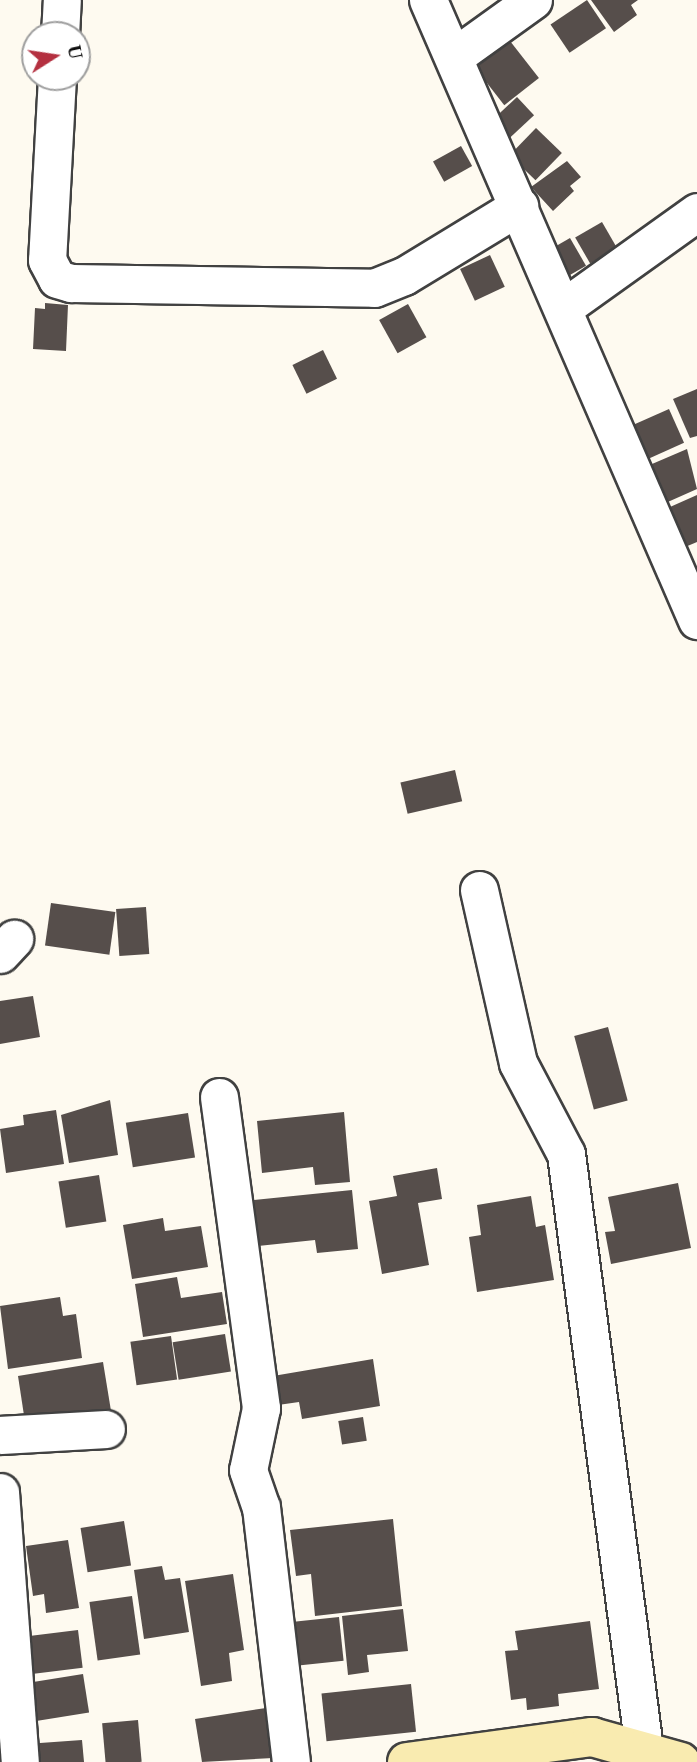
<!DOCTYPE html>
<style>
body{margin:0}
#map{position:relative;width:697px;height:1762px;overflow:hidden;background:#fefaf0;font-family:"Times New Roman",serif}
div>[style]{position:absolute}
[style*='--x']{left:calc(var(--x)*1px);top:calc(var(--y)*1px);width:calc(var(--w)*1px);rotate:calc(var(--a)*1deg)}
.building>*{inset:0;background:#564e4b;transform-origin:0 0}
.roads{filter:drop-shadow(2px 0 #414141) drop-shadow(-2px 0 #414141) drop-shadow(0 2px #414141) drop-shadow(0 -2px #414141)}
.street>*{height:37px;margin:-18.5px;padding:0 18.5px;transform-origin:18.5px;border-radius:18.5px;background:#fff}
.secondary>*{height:38px;margin:-19px;padding:0 19px;transform-origin:19px;border-radius:19px;background:#f9ebb0}
span{translate:-50% -50%;white-space:nowrap;text-align:center;line-height:1.15;-webkit-text-stroke:7px #fff;paint-order:stroke}
.north{position:absolute;left:21px;top:21px;width:70px;height:70px;box-sizing:border-box;background:#fff;border:2px solid #9f9f9f;border-radius:50%;rotate:78deg;font-size:19px;font-weight:700;line-height:28px;text-align:center;color:#0e0e0e}
.north::after{content:'';display:block;margin:auto;width:24px;height:32px;background:#b43040;clip-path:polygon(50% 0,100% 100%,50% 72%,0 100%)}
</style>
<div id="map">
<div class="building">
<div style="left:587px;top:0;width:34px;height:44px;rotate:56deg"></div>
<div style="clip-path:polygon(591px 0,638px 0,631px 5px,637px 15px,614px 32px)"></div>
<div style="left:510px;top:41px;width:47px;height:44px;rotate:52deg"></div>
<div style="left:517px;top:97px;width:25px;height:41px;rotate:47deg"></div>
<div style="left:536px;top:128px;width:36px;height:38px;rotate:44deg"></div>
<div style="left:461px;top:146px;width:23px;height:32px;rotate:61deg"></div>
<div style="clip-path:polygon(567px 161px,581px 177px,570px 186px,574px 191px,553px 211px,531px 187px)"></div>
<div style="left:602px;top:222px;width:30px;height:31px;rotate:60deg"></div>
<div style="left:570px;top:238px;width:32px;height:31px;rotate:60deg"></div>
<div style="left:490px;top:255px;width:35px;height:33px;rotate:65deg"></div>
<div style="clip-path:polygon(45px 303px,68px 305px,66px 351px,33px 349px,35px 308px,45px 309px)"></div>
<div style="left:408px;top:304px;width:38px;height:33px;rotate:61deg"></div>
<div style="left:323px;top:350px;width:32px;height:34px;rotate:64deg"></div>
<div style="clip-path:polygon(697px 389px,697px 436px,690px 438px,673px 399px)"></div>
<div style="left:669px;top:409px;width:37px;height:42px;rotate:66deg"></div>
<div style="clip-path:polygon(687px 449px,697px 489px,661px 505px,645px 467px)"></div>
<div style="clip-path:polygon(697px 495px,697px 542px,678px 550px,661px 511px)"></div>
<div style="left:455px;top:770px;width:32px;height:56px;rotate:77deg"></div>
<div style="left:51px;top:903px;width:65px;height:43px;rotate:8deg"></div>
<div style="left:146px;top:907px;width:47px;height:30px;rotate:86deg"></div>
<div style="clip-path:polygon(33px 996px,40px 1037px,0 1044px,0 1001px)"></div>
<div style="left:608px;top:1027px;width:76px;height:35px;rotate:75deg"></div>
<div style="clip-path:polygon(110px 1100px,118px 1155px,69px 1163px,61px 1115px)"></div>
<div style="clip-path:polygon(56px 1110px,64px 1164px,6px 1173px,0 1129px,24px 1125px,23px 1115px)"></div>
<div style="clip-path:polygon(344px 1112px,350px 1182px,315px 1185px,313px 1167px,262px 1173px,257px 1121px)"></div>
<div style="left:188px;top:1113px;width:45px;height:63px;rotate:81deg"></div>
<div style="clip-path:polygon(437px 1168px,442px 1199px,418px 1203px,429px 1265px,382px 1274px,369px 1201px,397px 1196px,393px 1176px)"></div>
<div style="left:99px;top:1175px;width:47px;height:41px;rotate:81deg"></div>
<div style="clip-path:polygon(678px 1183px,691px 1248px,611px 1264px,605px 1232px,615px 1231px,608px 1197px)"></div>
<div style="clip-path:polygon(352px 1190px,358px 1249px,317px 1253px,315px 1240px,258px 1246px,254px 1200px)"></div>
<div style="clip-path:polygon(531px 1196px,536px 1227px,545px 1225px,554px 1280px,477px 1292px,469px 1237px,481px 1235px,477px 1205px)"></div>
<div style="clip-path:polygon(163px 1218px,165px 1231px,201px 1226px,208px 1267px,132px 1279px,123px 1225px)"></div>
<div style="clip-path:polygon(177px 1277px,181px 1298px,222px 1292px,227px 1324px,143px 1337px,135px 1284px)"></div>
<div style="clip-path:polygon(60px 1297px,63px 1316px,76px 1314px,82px 1358px,8px 1369px,0 1306px)"></div>
<div style="left:225px;top:1334px;width:38px;height:53px;rotate:81deg"></div>
<div style="left:171px;top:1336px;width:44px;height:41px;rotate:82deg"></div>
<div style="clip-path:polygon(373px 1359px,380px 1406px,302px 1419px,299px 1402px,278px 1405px,273px 1376px)"></div>
<div style="clip-path:polygon(103px 1362px,112px 1417px,25px 1422px,18px 1376px)"></div>
<div style="left:363px;top:1417px;width:24px;height:25px;rotate:81deg"></div>
<div style="clip-path:polygon(393px 1519px,402px 1606px,315px 1616px,311px 1574px,296px 1576px,290px 1530px)"></div>
<div style="left:124px;top:1521px;width:45px;height:44px;rotate:81deg"></div>
<div style="clip-path:polygon(68px 1540px,79px 1608px,46px 1613px,44px 1594px,33px 1596px,26px 1546px)"></div>
<div style="clip-path:polygon(162px 1566px,165px 1580px,180px 1578px,189px 1632px,144px 1639px,134px 1570px)"></div>
<div style="clip-path:polygon(233px 1574px,244px 1650px,229px 1653px,232px 1681px,201px 1686px,185px 1581px)"></div>
<div style="left:132px;top:1596px;width:59px;height:43px;rotate:82deg"></div>
<div style="clip-path:polygon(403px 1609px,408px 1651px,367px 1655px,369px 1672px,348px 1675px,342px 1616px)"></div>
<div style="left:339px;top:1617px;width:44px;height:55px;rotate:84deg"></div>
<div style="clip-path:polygon(590px 1621px,599px 1689px,558px 1694px,559px 1706px,527px 1710px,526px 1698px,511px 1700px,505px 1651px,518px 1650px,515px 1631px)"></div>
<div style="left:78px;top:1630px;width:38px;height:49px;rotate:83deg"></div>
<div style="left:83px;top:1674px;width:39px;height:52px;rotate:81deg"></div>
<div style="left:411px;top:1684px;width:48px;height:90px;rotate:84deg"></div>
<div style="clip-path:polygon(266px 1708px,273px 1758px,202px 1762px,195px 1719px)"></div>
<div style="left:138px;top:1720px;width:42px;height:36px;rotate:85deg"></div>
<div style="clip-path:polygon(82px 1740px,84px 1762px,28px 1762px,26px 1744px)"></div>
</div>
<div class="roads">
<div class="street">
<div style="--x:428;--y:0;--w:676;--a:66.55"></div>
<div style="--x:60;--y:35;--w:35;--a:-87"></div>
<div style="--x:455;--y:56;--w:96;--a:-35.7"></div>
<div style="--x:57;--y:77;--w:183;--a:93.1"></div>
<div style="--x:47;--y:260;--w:21;--a:62"></div>
<div style="--x:57;--y:279;--w:15;--a:16"></div>
<div style="--x:71;--y:283;--w:303;--a:0.9"></div>
<div style="--x:374;--y:288;--w:32;--a:-22"></div>
<div style="--x:404;--y:276;--w:135;--a:-31.3"></div>
<div style="--x:563;--y:308;--w:165;--a:-35.6"></div>
<div style="--x:479;--y:890;--w:177;--a:77.3"></div>
<div style="--x:518;--y:1063;--w:103;--a:62.2"></div>
<div style="--x:566;--y:1154;--w:600;--a:82.53"></div>
<div style="--x:0;--y:954;--w:21;--a:-47"></div>
<div style="--x:219;--y:1097;--w:314;--a:82.3"></div>
<div style="--x:261;--y:1408;--w:63;--a:101.8"></div>
<div style="--x:248;--y:1470;--w:39;--a:71"></div>
<div style="--x:261;--y:1507;--w:257;--a:83.3"></div>
<div style="--x:0;--y:1435;--w:106;--a:-3.2"></div>
<div style="--x:0;--y:1492;--w:271;--a:85.8"></div>
</div>
<div class="secondary">
<div style="--x:407;--y:1762;--w:187;--a:-7.7"></div>
<div style="--x:592;--y:1737;--w:92;--a:15.7"></div>
</div>
</div>
<div class="north">U</div>
</div>
